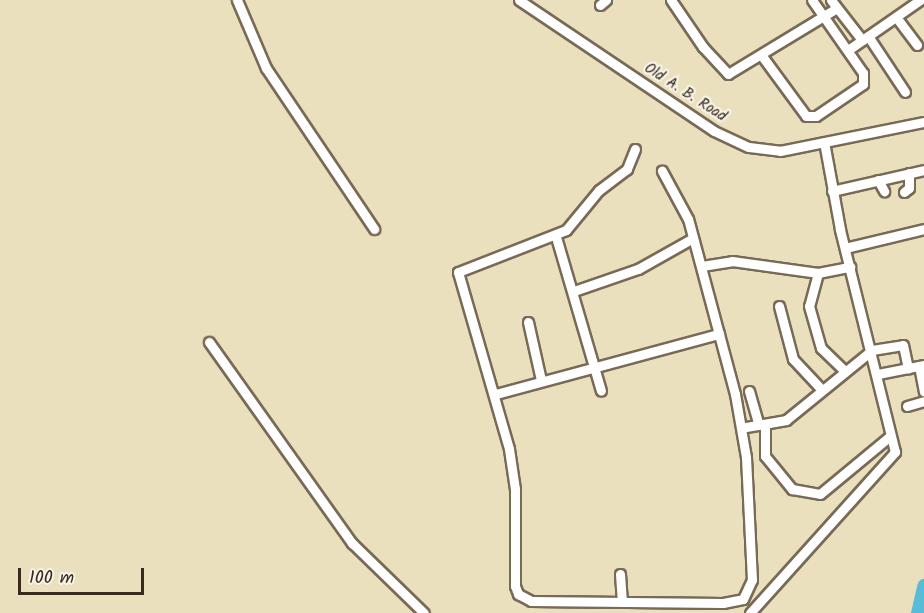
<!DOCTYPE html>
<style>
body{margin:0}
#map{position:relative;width:924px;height:613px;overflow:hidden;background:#eae0be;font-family:Kalam,sans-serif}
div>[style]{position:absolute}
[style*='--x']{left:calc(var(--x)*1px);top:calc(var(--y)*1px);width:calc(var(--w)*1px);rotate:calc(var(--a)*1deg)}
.river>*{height:15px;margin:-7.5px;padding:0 7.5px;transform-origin:7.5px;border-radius:7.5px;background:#58bbd7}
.roads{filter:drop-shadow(2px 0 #786a56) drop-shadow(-2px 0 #786a56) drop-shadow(0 2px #786a56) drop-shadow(0 -2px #786a56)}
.minor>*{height:9px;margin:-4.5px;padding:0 4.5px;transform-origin:4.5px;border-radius:4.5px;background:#fff}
span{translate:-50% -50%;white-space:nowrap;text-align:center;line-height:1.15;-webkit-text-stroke:4.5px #f7f3e8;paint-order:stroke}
.street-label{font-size:15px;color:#3b2a1e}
.scale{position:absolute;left:18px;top:568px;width:126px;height:27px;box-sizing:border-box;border:3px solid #3b2a1e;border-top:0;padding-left:8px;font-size:18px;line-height:21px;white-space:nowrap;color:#3b2a1e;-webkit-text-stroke:4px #f7f3e8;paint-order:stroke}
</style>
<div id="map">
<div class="river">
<div style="--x:918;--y:613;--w:28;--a:-77"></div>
</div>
<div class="roads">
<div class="minor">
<div style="--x:237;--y:0;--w:74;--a:66.9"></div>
<div style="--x:266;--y:68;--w:194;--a:56.1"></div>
<div style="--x:519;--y:0;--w:235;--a:33.9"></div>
<div style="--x:714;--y:131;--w:38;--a:25"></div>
<div style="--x:749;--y:147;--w:31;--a:7"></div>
<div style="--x:780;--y:151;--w:147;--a:-11.4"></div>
<div style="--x:671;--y:0;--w:57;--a:55.8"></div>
<div style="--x:703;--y:47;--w:37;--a:47"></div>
<div style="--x:728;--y:74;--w:127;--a:-31.2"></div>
<div style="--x:831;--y:0;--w:51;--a:52.2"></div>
<div style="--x:600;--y:5;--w:8;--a:-40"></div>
<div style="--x:896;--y:17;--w:35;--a:53"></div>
<div style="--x:868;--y:36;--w:67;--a:56.5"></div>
<div style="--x:848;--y:50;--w:88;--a:-34.8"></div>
<div style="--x:762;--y:56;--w:74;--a:53.7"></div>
<div style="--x:806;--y:116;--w:10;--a:0"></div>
<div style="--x:816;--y:116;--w:57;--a:-34.2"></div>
<div style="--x:863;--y:84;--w:11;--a:-90"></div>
<div style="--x:863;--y:73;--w:89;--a:-124.9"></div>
<div style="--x:635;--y:149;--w:22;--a:112"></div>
<div style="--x:627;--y:169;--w:35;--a:143"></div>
<div style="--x:599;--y:190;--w:52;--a:129.5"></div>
<div style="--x:566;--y:230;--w:116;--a:158.7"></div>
<div style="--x:458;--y:272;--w:184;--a:73.9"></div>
<div style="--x:509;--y:449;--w:40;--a:81.5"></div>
<div style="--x:515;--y:489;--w:97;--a:90"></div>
<div style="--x:515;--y:586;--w:9;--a:69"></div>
<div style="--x:518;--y:594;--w:15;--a:28"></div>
<div style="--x:531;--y:601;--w:192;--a:0.6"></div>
<div style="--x:723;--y:603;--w:20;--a:-11"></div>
<div style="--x:743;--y:599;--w:21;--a:-65"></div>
<div style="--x:752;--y:580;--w:123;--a:-92.8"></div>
<div style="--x:746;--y:457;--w:64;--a:-99.9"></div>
<div style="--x:735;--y:394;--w:181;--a:-105"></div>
<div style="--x:688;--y:219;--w:55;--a:-118.4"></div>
<div style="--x:878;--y:180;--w:13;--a:61"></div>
<div style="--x:832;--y:191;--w:94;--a:-12.9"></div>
<div style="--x:904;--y:192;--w:6;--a:-39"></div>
<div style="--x:909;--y:188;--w:15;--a:-90"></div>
<div style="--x:556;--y:237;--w:160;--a:73.7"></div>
<div style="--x:845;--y:248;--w:81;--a:-13.5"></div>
<div style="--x:702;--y:266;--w:30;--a:-9"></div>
<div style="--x:732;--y:261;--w:87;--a:7.9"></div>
<div style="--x:818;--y:273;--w:33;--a:-11"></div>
<div style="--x:818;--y:273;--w:34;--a:105"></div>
<div style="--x:809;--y:306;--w:44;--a:74.1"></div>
<div style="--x:821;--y:348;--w:33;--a:44"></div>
<div style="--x:574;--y:291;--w:68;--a:-19"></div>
<div style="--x:638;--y:269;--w:63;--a:-29.4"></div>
<div style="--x:779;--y:306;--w:55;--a:75.2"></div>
<div style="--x:793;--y:359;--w:42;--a:46.9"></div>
<div style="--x:528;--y:322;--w:59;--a:77.4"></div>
<div style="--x:209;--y:342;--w:247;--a:54.6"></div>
<div style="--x:352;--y:543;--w:100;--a:44.2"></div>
<div style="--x:919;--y:366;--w:26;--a:79"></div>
<div style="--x:878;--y:374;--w:47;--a:-11.1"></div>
<div style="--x:749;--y:391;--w:35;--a:74"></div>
<div style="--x:496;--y:394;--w:231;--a:-15.1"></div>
<div style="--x:907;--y:406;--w:18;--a:-16"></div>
<div style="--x:765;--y:425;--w:31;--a:90"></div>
<div style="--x:765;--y:456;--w:43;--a:50.7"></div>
<div style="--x:792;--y:489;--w:28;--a:10"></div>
<div style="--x:820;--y:494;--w:89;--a:-39.6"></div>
<div style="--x:746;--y:427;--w:41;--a:-9.9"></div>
<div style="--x:786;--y:420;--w:111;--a:-39.1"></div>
<div style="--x:872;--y:350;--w:31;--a:-9"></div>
<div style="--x:903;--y:345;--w:24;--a:78"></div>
<div style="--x:620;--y:574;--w:28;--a:86"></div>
<div style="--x:750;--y:613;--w:217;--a:-48"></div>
<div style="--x:895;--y:452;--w:230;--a:-103.9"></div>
<div style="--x:840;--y:229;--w:88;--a:-100.4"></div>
</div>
</div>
<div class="street-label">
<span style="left:685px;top:93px;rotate:33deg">Old A. B. Road</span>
</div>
<div class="scale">100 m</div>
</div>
